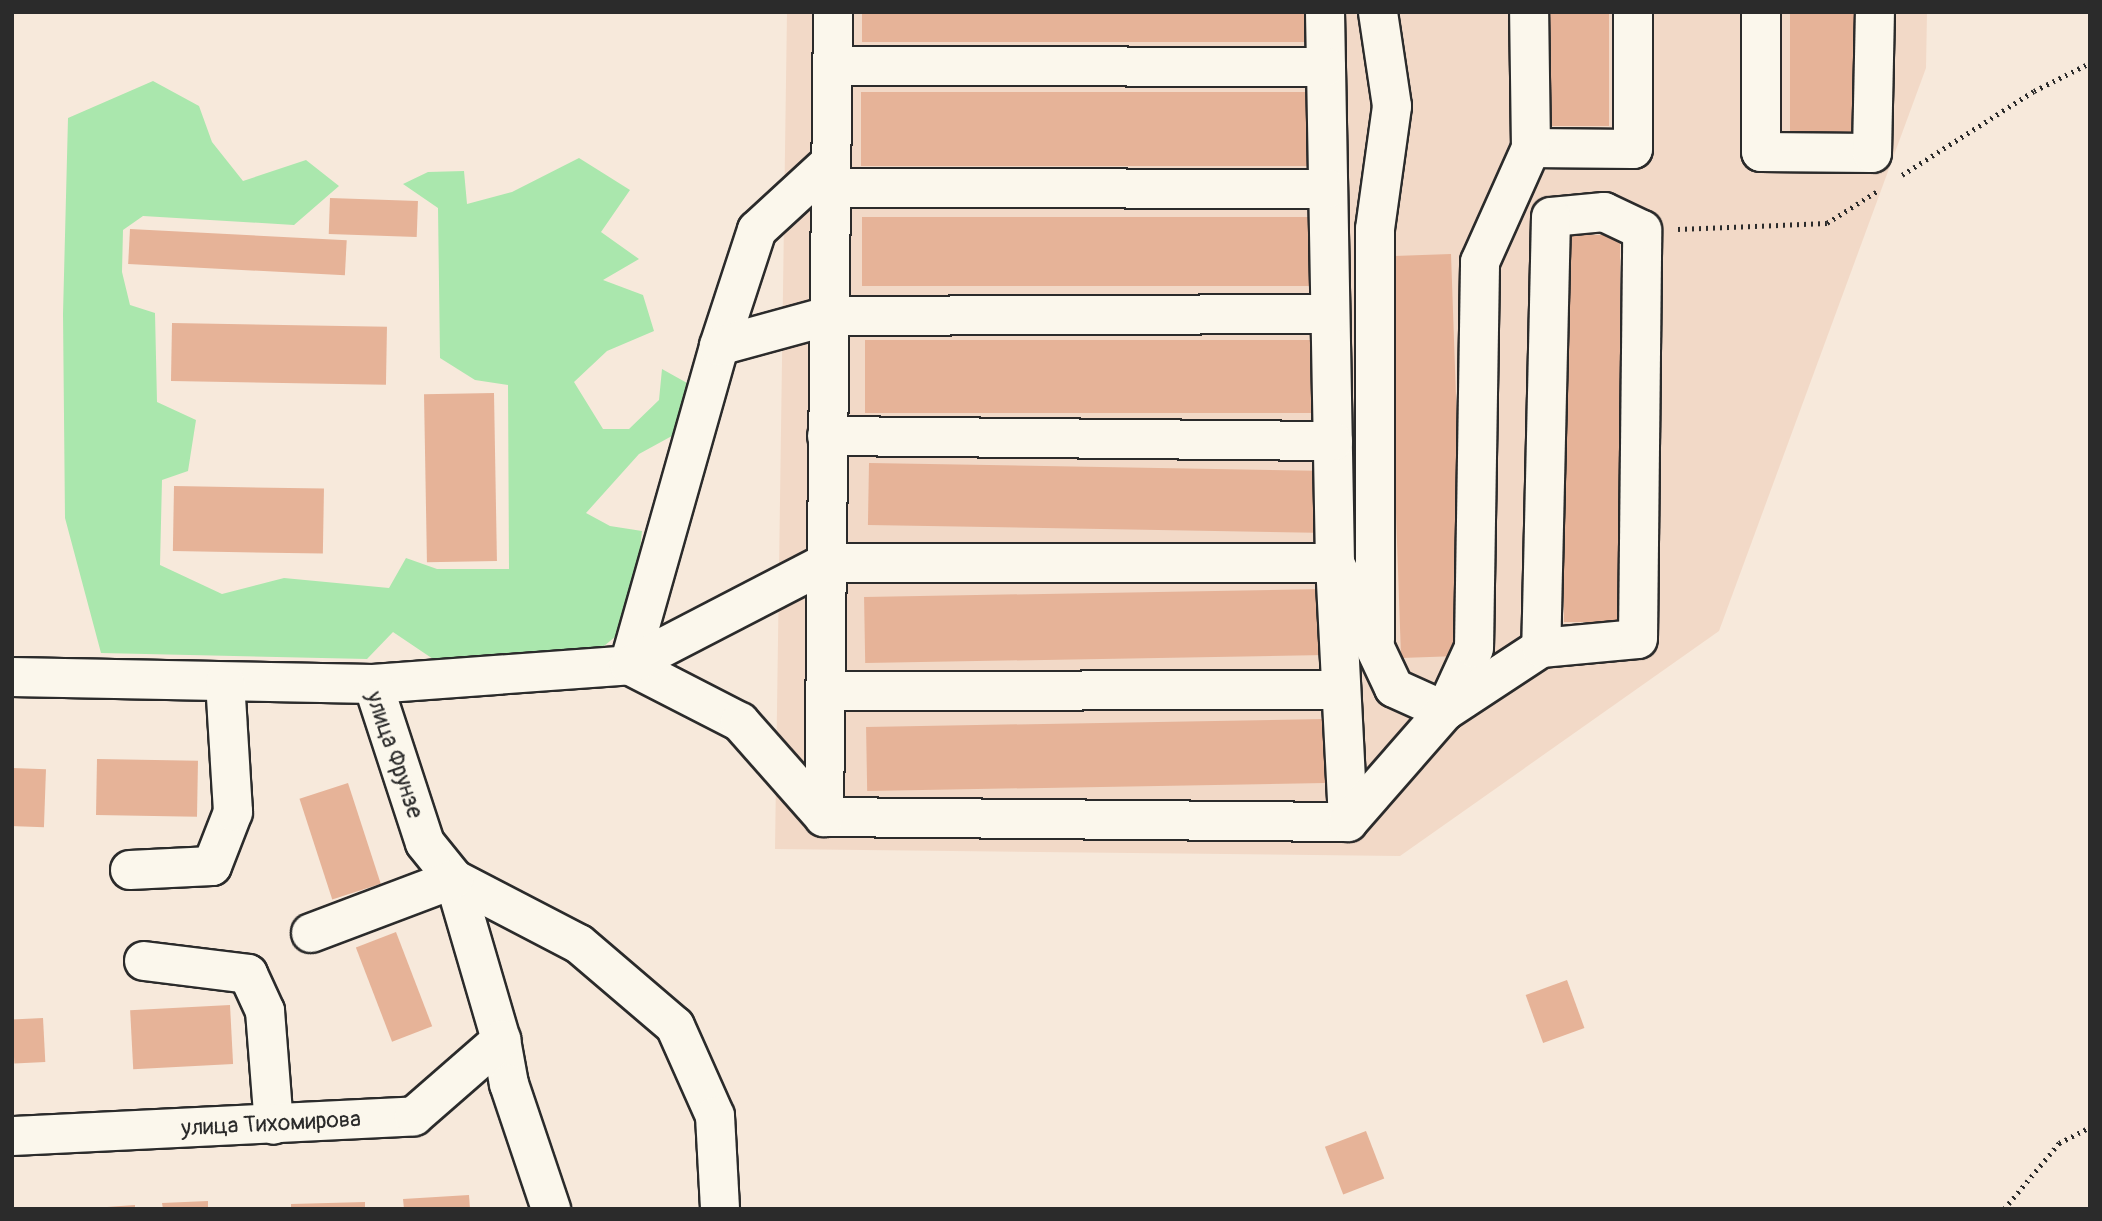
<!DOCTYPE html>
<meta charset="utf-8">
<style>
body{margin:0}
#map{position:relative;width:2102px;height:1221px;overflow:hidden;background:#f7e9db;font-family:Pangolin,sans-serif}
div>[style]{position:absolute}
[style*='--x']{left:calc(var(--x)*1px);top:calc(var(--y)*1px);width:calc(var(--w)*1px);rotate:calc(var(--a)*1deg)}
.built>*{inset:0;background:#f2d9c7}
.green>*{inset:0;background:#aae7ad}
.building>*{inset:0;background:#e6b398;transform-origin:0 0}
.path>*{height:4.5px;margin-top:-2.25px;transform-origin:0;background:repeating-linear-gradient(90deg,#2b2b2b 0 2px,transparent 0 7px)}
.roads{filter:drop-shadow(2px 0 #2b2b2b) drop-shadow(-2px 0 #2b2b2b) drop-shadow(0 2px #2b2b2b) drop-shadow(0 -2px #2b2b2b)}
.minor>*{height:38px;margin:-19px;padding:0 19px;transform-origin:19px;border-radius:19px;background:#fbf7ec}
span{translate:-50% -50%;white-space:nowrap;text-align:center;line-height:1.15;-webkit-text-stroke:6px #fbf7ec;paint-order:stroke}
.street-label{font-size:23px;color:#2b2b2b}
.frame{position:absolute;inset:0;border:14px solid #2b2b2b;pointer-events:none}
</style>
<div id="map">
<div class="built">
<div style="clip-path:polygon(787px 12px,1927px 12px,1926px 68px,1719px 631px,1400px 856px,775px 849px)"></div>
</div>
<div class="green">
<div style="clip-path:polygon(153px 81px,199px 106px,212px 142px,243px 181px,306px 160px,339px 186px,294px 225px,143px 216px,123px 230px,122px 272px,130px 305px,155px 313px,157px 402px,196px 420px,188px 471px,162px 480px,160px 565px,222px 594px,284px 578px,389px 588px,406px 558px,437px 569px,509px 569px,508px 385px,475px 380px,440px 358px,438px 208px,403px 184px,428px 172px,464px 171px,467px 204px,512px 192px,579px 158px,630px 190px,601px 232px,639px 259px,603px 280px,643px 295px,654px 331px,607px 351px,574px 382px,603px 429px,629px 429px,659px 400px,662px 369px,687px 383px,681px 431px,639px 454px,586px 513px,610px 526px,642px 531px,632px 623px,593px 655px,439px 663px,393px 632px,367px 659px,101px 653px,65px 518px,63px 314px,68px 118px)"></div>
</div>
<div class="building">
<div style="left:862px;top:12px;width:448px;height:30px"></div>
<div style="left:1543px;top:12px;width:66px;height:114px"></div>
<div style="left:1790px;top:12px;width:70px;height:122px"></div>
<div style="left:1316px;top:92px;width:74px;height:455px;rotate:90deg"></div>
<div style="left:330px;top:198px;width:88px;height:36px;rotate:2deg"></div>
<div style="left:862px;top:217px;width:454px;height:69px"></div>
<div style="left:130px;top:229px;width:217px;height:35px;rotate:3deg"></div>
<div style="left:1564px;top:235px;width:56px;height:387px"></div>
<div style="left:1451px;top:254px;width:402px;height:64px;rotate:88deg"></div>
<div style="left:172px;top:323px;width:215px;height:58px;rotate:1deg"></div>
<div style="left:865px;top:340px;width:459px;height:73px"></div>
<div style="left:494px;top:393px;width:168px;height:70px;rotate:89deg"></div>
<div style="left:869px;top:463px;width:461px;height:62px;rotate:1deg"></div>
<div style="left:174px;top:486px;width:150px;height:65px;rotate:1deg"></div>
<div style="left:1325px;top:589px;width:66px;height:461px;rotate:89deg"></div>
<div style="left:1324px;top:719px;width:64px;height:458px;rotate:89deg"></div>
<div style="left:97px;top:759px;width:101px;height:56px;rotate:1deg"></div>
<div style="left:12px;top:768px;width:34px;height:58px;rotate:2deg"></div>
<div style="left:348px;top:783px;width:106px;height:51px;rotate:72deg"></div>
<div style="left:396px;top:932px;width:101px;height:43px;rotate:69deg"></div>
<div style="left:1567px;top:980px;width:51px;height:44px;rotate:70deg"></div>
<div style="left:230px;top:1005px;width:59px;height:100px;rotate:87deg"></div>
<div style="left:43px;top:1018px;width:44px;height:31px;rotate:87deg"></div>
<div style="left:1366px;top:1131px;width:51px;height:44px;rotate:69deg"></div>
<div style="clip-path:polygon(469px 1195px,470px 1209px,404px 1209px,403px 1199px)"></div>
<div style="clip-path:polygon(208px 1201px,208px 1209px,163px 1209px,162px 1203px)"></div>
<div style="clip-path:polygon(365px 1202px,365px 1209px,291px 1209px,291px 1204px)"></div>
<div style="clip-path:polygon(135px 1205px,135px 1209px,107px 1209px,107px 1207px)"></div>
</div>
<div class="path">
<div style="--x:1902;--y:175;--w:156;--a:-32.5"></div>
<div style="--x:2034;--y:91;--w:63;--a:-26.6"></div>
<div style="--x:1678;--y:229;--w:149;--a:-2.3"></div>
<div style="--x:1827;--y:223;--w:62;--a:-32.4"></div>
<div style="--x:2004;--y:1209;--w:86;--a:-50.2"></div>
<div style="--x:2059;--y:1143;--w:35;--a:-27"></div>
</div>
<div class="roads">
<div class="minor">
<div style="--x:1325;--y:12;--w:551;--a:88.96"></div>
<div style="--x:1335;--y:563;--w:259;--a:87.1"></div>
<div style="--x:1761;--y:12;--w:140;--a:90"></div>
<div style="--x:1761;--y:152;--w:111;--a:0.5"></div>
<div style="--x:1872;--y:153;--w:141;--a:-88.8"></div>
<div style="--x:832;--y:66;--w:494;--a:0.1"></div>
<div style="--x:1531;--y:148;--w:102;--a:0.6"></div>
<div style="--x:1633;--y:149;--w:137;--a:-90"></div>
<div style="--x:831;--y:188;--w:497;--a:0.1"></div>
<div style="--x:719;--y:346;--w:122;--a:-71.9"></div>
<div style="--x:757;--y:230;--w:100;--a:-42.6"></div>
<div style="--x:827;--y:436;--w:506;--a:0.57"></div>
<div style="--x:1335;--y:563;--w:138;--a:64.7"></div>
<div style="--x:1394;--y:688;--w:56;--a:24.3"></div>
<div style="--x:1445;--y:711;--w:69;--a:-65.3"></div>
<div style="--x:1474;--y:648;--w:386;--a:-89.1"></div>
<div style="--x:1480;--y:262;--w:125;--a:-65.9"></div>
<div style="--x:1531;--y:148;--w:136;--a:-90.8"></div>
<div style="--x:1375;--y:640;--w:411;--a:-90"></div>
<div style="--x:1375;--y:229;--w:124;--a:-82.1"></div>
<div style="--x:1392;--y:106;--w:95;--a:-98.5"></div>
<div style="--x:629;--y:665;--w:125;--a:27.2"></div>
<div style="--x:740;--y:722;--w:127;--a:48.5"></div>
<div style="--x:824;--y:817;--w:524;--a:0.55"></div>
<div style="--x:1348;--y:822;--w:147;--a:-48.9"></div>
<div style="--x:1445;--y:711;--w:115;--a:-33.3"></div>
<div style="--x:1541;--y:648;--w:97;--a:-5.3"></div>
<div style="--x:1638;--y:639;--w:409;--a:-89.4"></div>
<div style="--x:1642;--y:230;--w:42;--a:-154.7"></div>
<div style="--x:1604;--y:212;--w:53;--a:174.6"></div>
<div style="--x:1551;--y:217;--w:431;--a:91.3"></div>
<div style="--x:629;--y:665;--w:331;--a:-74.2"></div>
<div style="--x:719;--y:346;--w:114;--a:-15.3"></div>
<div style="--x:829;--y:316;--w:501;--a:-0.23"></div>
<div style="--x:12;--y:677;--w:361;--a:1.1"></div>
<div style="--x:373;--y:684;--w:257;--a:-4.2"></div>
<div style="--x:629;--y:665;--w:222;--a:-27.4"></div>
<div style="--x:826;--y:563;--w:509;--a:0"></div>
<div style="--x:373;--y:684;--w:167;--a:71.9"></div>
<div style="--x:425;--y:843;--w:46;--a:51.1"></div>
<div style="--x:454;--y:879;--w:168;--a:73.7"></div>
<div style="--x:501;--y:1040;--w:45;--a:79.7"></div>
<div style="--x:509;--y:1084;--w:132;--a:71.4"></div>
<div style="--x:825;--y:691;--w:516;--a:-0.11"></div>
<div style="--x:824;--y:817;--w:805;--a:-89.36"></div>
<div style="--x:130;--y:870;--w:82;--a:-2.8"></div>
<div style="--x:212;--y:866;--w:58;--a:-68.7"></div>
<div style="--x:233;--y:812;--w:130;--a:-93.5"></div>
<div style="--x:454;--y:879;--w:141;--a:27.5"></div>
<div style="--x:579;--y:944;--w:126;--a:40.5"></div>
<div style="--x:675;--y:1026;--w:98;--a:66"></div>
<div style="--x:715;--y:1116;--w:93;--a:86.9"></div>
<div style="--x:311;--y:933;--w:153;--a:-20.7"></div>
<div style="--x:144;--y:961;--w:105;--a:7.1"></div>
<div style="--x:248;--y:974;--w:41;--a:65.3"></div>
<div style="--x:265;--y:1011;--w:114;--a:85.5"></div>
<div style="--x:12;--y:1136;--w:402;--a:-2.8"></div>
<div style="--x:414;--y:1116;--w:116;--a:-41.1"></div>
</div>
</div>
<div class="street-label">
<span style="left:394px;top:755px;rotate:71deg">улица Фрунзе</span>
<span style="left:271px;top:1124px;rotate:-3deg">улица Тихомирова</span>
</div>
<div class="frame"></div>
</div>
